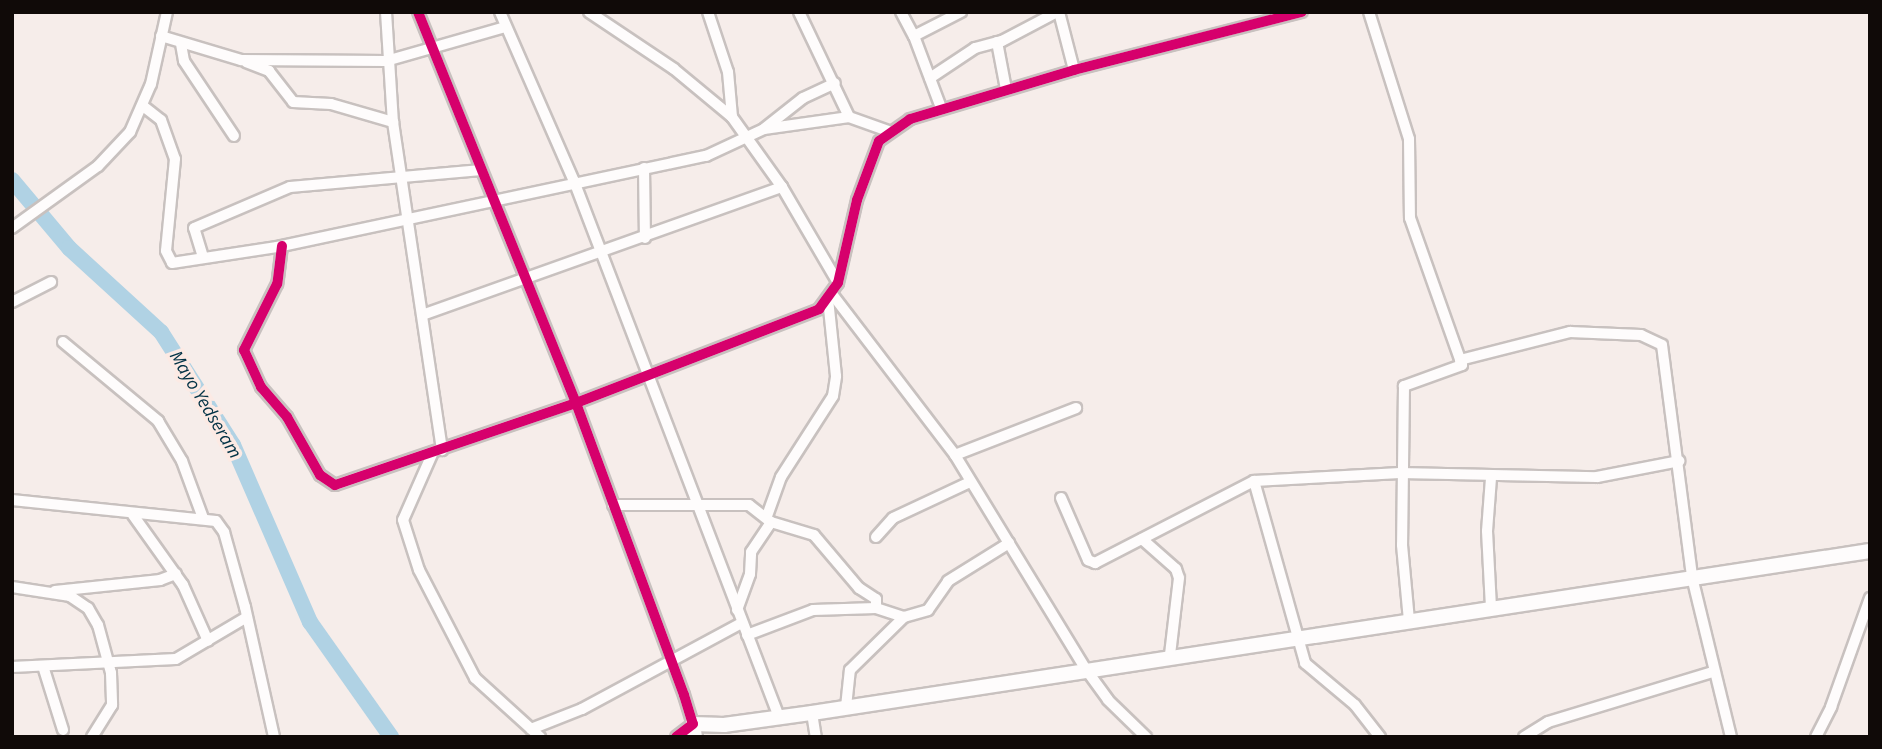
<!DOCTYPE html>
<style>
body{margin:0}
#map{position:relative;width:1882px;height:749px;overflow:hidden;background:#f6edea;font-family:"Source Sans 3",sans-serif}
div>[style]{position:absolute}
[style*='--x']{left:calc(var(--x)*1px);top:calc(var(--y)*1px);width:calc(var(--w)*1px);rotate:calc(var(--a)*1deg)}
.river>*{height:16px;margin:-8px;padding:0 8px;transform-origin:8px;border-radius:8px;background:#b0d2e4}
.roads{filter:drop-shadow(2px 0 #c8c1bf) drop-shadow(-2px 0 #c8c1bf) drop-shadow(0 2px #c8c1bf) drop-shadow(0 -2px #c8c1bf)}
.minor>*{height:10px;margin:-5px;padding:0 5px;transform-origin:5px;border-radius:5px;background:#fefcfc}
.major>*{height:14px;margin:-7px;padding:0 7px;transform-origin:7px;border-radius:7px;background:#fefcfc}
.cycleway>*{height:10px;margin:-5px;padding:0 5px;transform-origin:5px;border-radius:5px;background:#d6006c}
span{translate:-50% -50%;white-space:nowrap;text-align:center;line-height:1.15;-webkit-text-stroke:7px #fceae4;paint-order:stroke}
.water-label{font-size:19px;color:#023245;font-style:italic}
.frame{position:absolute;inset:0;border:14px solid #100a08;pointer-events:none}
</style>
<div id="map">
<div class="river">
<div style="--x:12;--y:180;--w:89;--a:50"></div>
<div style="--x:69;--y:248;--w:125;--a:42.4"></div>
<div style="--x:161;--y:332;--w:134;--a:57.5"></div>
<div style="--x:233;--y:445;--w:193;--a:66.5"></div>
<div style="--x:310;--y:622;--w:141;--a:54.8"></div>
</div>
<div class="roads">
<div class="minor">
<div style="--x:386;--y:12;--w:110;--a:86.4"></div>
<div style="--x:393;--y:122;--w:332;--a:81.5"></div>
<div style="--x:418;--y:12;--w:422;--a:68"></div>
<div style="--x:576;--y:403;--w:311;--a:69.7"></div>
<div style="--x:684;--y:695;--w:30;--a:73"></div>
<div style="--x:693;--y:724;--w:21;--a:143"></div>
<div style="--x:500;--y:12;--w:184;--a:66.4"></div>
<div style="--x:574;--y:181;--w:574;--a:69.07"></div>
<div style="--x:589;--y:12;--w:102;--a:33.8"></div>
<div style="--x:674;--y:69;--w:75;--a:39.6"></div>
<div style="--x:732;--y:117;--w:86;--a:54.5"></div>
<div style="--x:782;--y:187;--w:111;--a:59.7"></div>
<div style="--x:708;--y:12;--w:63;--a:71.6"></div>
<div style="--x:728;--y:72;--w:45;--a:84.9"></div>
<div style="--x:799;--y:12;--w:116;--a:64.5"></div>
<div style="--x:901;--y:12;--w:27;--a:62"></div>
<div style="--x:914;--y:36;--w:77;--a:69.4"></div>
<div style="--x:1059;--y:12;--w:60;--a:75.5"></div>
<div style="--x:1369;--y:12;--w:133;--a:72.5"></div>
<div style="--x:1409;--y:139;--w:79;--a:89.3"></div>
<div style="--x:1410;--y:218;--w:156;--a:70.5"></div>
<div style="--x:1462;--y:365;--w:62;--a:160.1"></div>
<div style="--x:1404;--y:386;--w:159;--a:90.7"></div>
<div style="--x:1402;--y:545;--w:75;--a:84.7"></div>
<div style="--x:161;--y:36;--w:84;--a:16.7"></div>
<div style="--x:241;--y:60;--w:145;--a:0.4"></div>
<div style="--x:386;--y:61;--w:124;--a:-15.9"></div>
<div style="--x:914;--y:36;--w:53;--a:-27.1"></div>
<div style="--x:997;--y:42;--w:48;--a:79.2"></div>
<div style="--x:181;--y:44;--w:17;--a:80"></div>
<div style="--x:184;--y:61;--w:90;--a:56.3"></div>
<div style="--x:246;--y:62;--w:25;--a:21"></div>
<div style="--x:269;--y:71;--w:39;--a:52"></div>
<div style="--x:293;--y:102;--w:38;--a:3"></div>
<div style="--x:331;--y:104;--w:65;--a:16.2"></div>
<div style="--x:930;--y:78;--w:54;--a:-33.7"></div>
<div style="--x:975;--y:48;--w:28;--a:-15"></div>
<div style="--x:1002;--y:41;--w:62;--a:-27.8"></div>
<div style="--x:143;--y:106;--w:23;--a:38"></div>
<div style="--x:161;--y:120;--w:41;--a:70.3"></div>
<div style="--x:175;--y:159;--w:92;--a:95.6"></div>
<div style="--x:166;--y:251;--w:13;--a:63"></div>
<div style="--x:172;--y:263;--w:106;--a:-8.7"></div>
<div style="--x:277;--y:247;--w:439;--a:-12"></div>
<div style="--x:706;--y:156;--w:64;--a:-25"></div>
<div style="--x:764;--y:129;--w:86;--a:-8"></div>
<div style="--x:849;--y:117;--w:41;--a:19.7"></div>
<div style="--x:765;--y:128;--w:48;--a:-38.3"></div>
<div style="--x:803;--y:98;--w:35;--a:-25"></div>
<div style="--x:644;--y:168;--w:70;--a:89.2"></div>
<div style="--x:12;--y:228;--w:106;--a:-35.8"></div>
<div style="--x:98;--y:166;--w:47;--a:-46.7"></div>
<div style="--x:130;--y:132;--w:52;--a:-66.4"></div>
<div style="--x:151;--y:84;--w:74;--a:-77.5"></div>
<div style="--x:282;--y:246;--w:38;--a:97"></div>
<div style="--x:277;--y:284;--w:74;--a:116.6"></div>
<div style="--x:244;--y:350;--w:41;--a:65.3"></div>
<div style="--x:261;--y:387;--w:40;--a:49"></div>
<div style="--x:287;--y:417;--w:67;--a:60.4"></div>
<div style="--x:320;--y:475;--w:18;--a:34"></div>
<div style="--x:335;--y:485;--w:255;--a:-18.8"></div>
<div style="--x:576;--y:403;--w:261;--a:-21.1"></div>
<div style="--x:819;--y:309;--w:32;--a:-54"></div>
<div style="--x:838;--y:283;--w:85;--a:-77.1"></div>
<div style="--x:857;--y:200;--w:63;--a:-69.6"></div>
<div style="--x:879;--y:141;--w:38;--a:-35"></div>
<div style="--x:910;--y:119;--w:171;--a:-16.6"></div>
<div style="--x:1074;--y:70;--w:235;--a:-14.3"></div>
<div style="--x:203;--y:257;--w:30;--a:-107"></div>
<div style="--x:194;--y:228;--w:104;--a:-23.1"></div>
<div style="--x:290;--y:187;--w:192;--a:-5.1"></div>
<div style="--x:832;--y:294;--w:203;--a:52.6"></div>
<div style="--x:955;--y:455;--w:250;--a:58.6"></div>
<div style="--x:1085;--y:668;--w:39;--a:54"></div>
<div style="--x:1108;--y:700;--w:53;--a:44.2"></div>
<div style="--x:12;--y:302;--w:44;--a:-27.1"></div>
<div style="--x:425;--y:314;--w:379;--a:-19.6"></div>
<div style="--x:63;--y:342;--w:124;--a:39.7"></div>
<div style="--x:158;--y:421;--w:47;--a:59"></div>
<div style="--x:182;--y:461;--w:61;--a:69.8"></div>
<div style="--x:1460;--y:360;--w:114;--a:-14.3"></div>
<div style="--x:1570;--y:332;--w:71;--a:2.4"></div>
<div style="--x:1641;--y:335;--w:23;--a:25"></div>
<div style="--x:1662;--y:345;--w:234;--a:82.6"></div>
<div style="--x:1692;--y:577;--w:165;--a:76.3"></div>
<div style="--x:433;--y:452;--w:74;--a:113.8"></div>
<div style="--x:403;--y:520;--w:52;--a:72.3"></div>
<div style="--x:419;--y:570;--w:122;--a:62.6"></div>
<div style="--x:475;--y:678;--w:88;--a:42.2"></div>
<div style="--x:955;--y:455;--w:130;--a:-21.2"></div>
<div style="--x:1491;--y:478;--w:53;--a:94.3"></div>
<div style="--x:1487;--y:531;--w:77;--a:87"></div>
<div style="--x:1254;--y:481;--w:189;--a:74.3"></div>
<div style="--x:1305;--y:663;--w:65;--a:40"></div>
<div style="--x:1355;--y:705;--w:41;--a:52"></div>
<div style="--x:1061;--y:498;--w:68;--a:66.5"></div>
<div style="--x:1088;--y:560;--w:8;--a:23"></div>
<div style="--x:1095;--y:563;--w:179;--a:-27.3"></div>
<div style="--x:1254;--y:481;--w:146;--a:-3.1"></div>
<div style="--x:1400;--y:473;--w:197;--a:1.2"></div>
<div style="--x:1597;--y:477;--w:84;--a:-11"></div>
<div style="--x:12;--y:500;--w:205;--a:5.9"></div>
<div style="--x:216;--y:521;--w:14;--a:54"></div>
<div style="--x:224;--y:532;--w:78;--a:74.4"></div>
<div style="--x:245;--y:607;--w:133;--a:77.4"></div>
<div style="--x:613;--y:505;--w:136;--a:0"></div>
<div style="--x:749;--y:505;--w:28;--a:38"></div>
<div style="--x:771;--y:522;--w:45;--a:16.8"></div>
<div style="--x:814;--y:535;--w:70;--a:49.7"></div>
<div style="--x:859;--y:588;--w:20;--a:33"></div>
<div style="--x:876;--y:599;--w:9;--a:90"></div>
<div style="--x:133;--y:515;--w:86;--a:54.5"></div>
<div style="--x:183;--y:585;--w:61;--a:65.9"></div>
<div style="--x:767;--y:516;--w:41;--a:-70.3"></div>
<div style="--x:781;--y:477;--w:96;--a:-57.3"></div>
<div style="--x:833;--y:396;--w:20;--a:-81"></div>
<div style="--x:836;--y:376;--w:78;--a:-95.9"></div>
<div style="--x:876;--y:537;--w:25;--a:-48"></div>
<div style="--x:893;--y:518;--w:85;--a:-25.1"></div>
<div style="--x:1142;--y:539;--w:45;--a:41.4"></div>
<div style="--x:1176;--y:569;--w:9;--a:72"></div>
<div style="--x:1179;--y:578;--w:78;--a:96.7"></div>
<div style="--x:12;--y:587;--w:59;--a:8.8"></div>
<div style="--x:70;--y:596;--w:22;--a:34"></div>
<div style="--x:88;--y:608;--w:20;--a:60"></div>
<div style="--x:98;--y:625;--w:50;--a:74.8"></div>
<div style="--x:111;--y:673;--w:32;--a:88"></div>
<div style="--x:112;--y:705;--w:38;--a:122"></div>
<div style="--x:55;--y:591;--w:106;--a:-6"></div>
<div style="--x:160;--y:580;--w:17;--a:-21"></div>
<div style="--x:737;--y:610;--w:38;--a:-70"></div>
<div style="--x:750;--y:574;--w:22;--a:-87"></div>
<div style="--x:751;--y:552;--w:36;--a:-56"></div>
<div style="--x:747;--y:635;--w:71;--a:-20.7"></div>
<div style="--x:813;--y:610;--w:63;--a:-1.8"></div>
<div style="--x:876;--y:608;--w:29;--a:18"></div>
<div style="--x:904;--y:617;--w:25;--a:-16"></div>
<div style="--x:928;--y:610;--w:35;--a:-55"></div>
<div style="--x:948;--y:581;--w:72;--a:-31.9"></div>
<div style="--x:43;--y:666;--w:67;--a:72.6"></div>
<div style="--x:12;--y:667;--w:164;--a:-2.8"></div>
<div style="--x:176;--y:659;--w:82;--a:-30.6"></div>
<div style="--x:846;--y:707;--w:37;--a:-84"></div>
<div style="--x:850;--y:670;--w:76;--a:-44.5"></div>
<div style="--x:812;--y:713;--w:24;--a:81"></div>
<div style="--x:531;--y:729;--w:55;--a:-21.4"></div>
<div style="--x:582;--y:709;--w:182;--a:-28.3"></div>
<div style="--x:1524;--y:737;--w:28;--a:-32"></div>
<div style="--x:1548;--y:722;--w:172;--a:-16.9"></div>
<div style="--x:1816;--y:737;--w:34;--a:-63"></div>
<div style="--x:1831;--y:707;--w:116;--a:-70.3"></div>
</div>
<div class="major">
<div style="--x:695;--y:737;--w:13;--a:-99"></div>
<div style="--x:693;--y:724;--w:31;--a:2"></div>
<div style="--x:724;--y:725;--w:89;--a:-7.8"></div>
<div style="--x:812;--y:713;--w:1070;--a:-8.71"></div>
</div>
</div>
<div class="cycleway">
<div style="--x:418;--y:12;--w:422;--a:68"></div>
<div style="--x:576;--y:403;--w:311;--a:69.7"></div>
<div style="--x:684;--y:695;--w:30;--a:73"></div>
<div style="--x:693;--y:724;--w:21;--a:143"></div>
<div style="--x:282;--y:246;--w:38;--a:97"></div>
<div style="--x:277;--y:284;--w:74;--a:116.6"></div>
<div style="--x:244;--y:350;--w:41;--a:65.3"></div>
<div style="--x:261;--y:387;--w:40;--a:49"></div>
<div style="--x:287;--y:417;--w:67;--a:60.4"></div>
<div style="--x:320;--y:475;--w:18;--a:34"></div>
<div style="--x:335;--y:485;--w:255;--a:-18.8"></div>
<div style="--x:576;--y:403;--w:261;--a:-21.1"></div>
<div style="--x:819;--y:309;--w:32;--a:-54"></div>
<div style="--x:838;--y:283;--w:85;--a:-77.1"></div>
<div style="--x:857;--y:200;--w:63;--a:-69.6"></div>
<div style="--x:879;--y:141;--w:38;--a:-35"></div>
<div style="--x:910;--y:119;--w:171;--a:-16.6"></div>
<div style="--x:1074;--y:70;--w:235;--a:-14.3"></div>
</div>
<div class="water-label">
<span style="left:205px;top:405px;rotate:59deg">Mayo Yedseram</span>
</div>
<div class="frame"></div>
</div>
